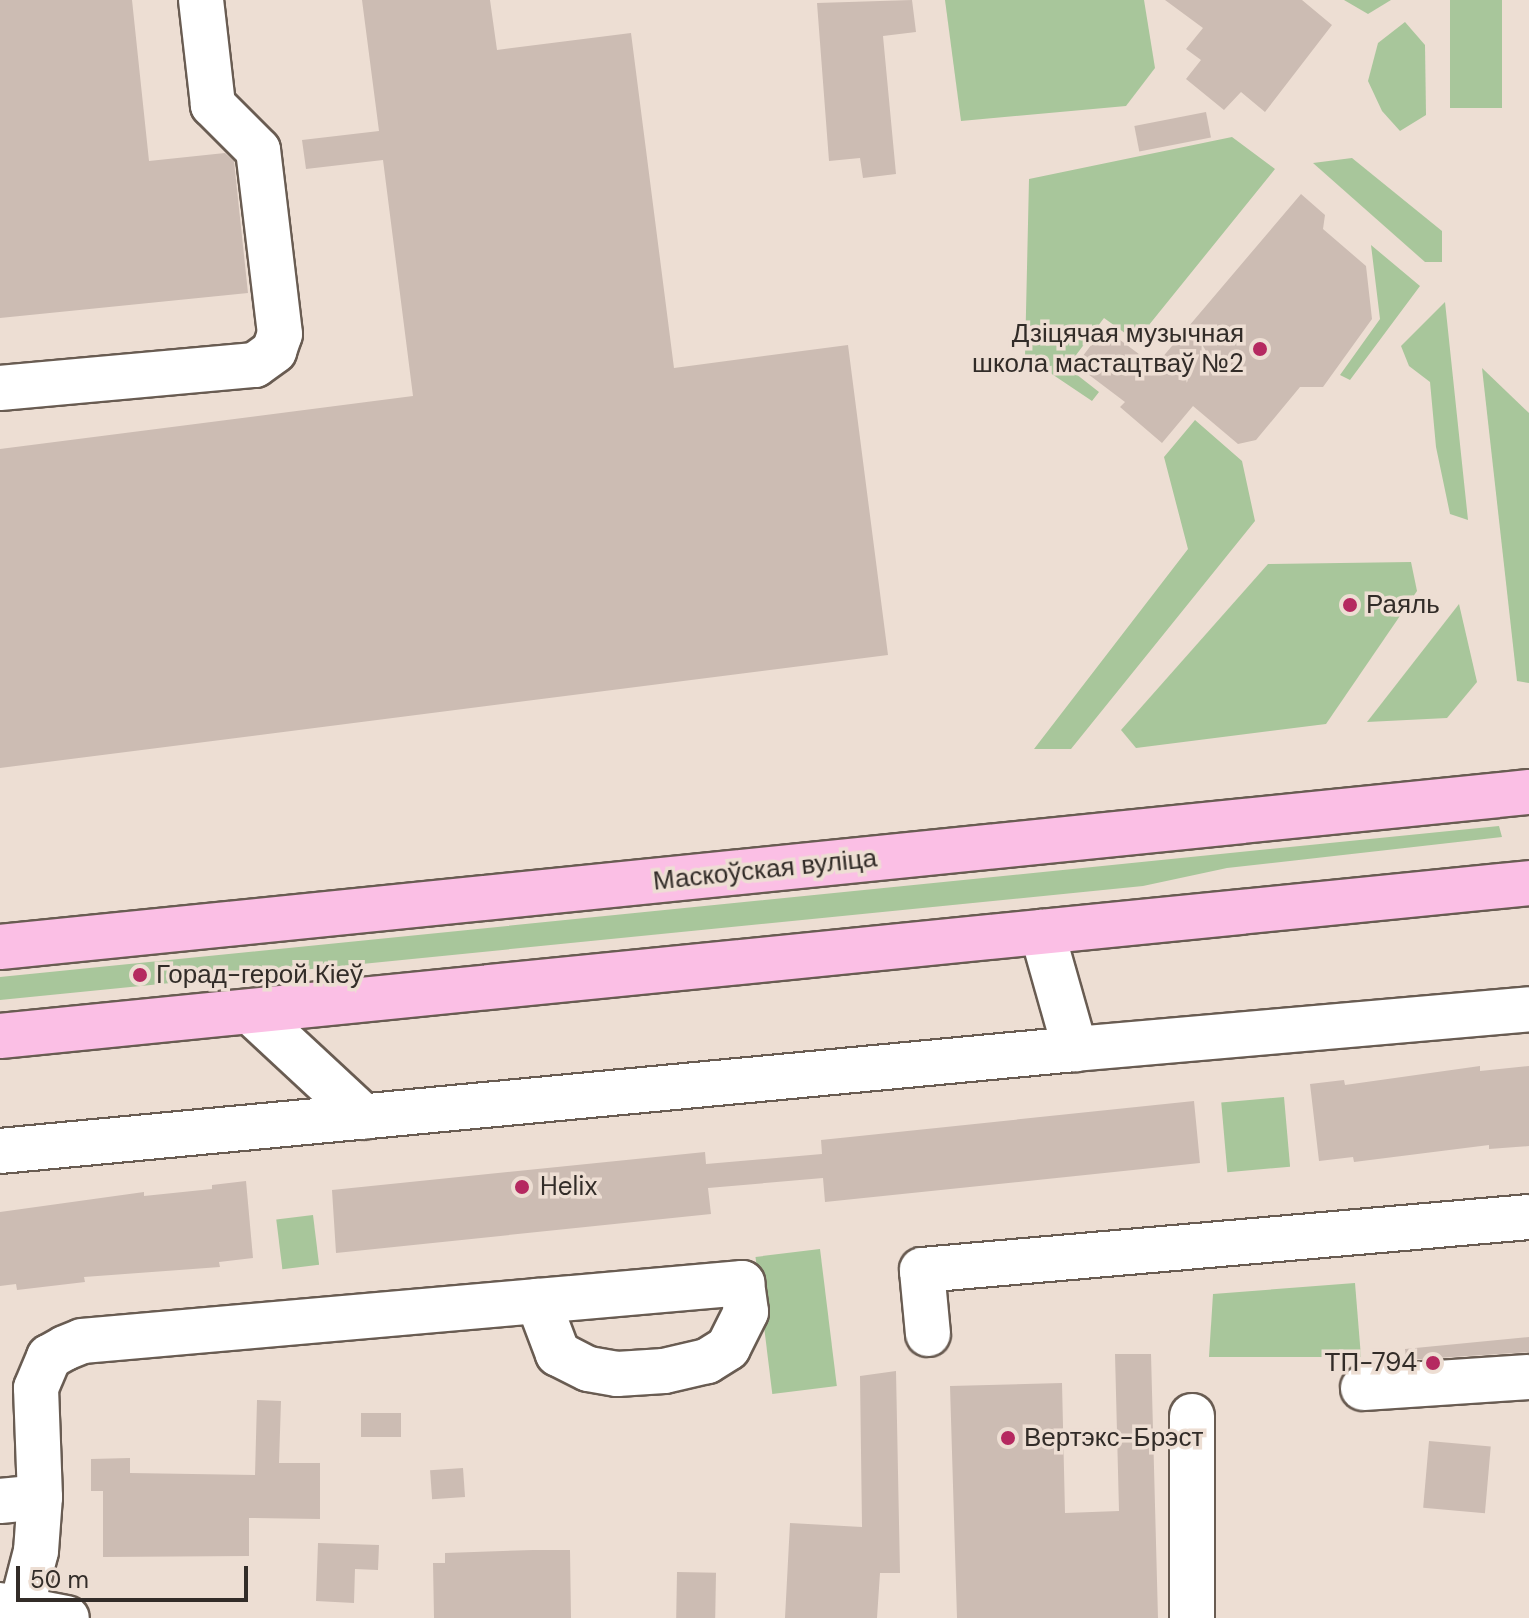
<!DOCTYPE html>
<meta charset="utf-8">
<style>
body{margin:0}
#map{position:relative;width:1529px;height:1618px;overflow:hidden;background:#edded3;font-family:"DM Sans",sans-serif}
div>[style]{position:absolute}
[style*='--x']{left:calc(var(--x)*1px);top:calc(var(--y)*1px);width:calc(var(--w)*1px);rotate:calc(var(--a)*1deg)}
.green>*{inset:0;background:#a8c69b;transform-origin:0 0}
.building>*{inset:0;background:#ccbcb3;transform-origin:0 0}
.roads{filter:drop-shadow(2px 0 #695c52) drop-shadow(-2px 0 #695c52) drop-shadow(0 2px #695c52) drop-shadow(0 -2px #695c52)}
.minor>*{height:44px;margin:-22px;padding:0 22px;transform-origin:22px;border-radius:22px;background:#fff}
.major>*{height:44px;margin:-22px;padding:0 22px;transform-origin:22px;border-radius:22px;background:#fbbfe5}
.dots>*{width:22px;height:22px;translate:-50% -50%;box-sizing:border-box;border:4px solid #edded3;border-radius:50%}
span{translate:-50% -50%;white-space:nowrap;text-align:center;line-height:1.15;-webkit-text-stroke:7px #edded3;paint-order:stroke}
.poi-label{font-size:26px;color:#322c28}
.right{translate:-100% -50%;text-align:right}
.left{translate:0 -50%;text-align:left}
.street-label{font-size:26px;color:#322c28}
.scale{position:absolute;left:16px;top:1566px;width:232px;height:36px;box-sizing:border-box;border:4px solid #322c28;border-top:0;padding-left:10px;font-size:24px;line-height:28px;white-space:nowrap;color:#322c28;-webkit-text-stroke:6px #edded3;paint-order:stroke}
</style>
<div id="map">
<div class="green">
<div style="clip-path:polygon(945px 0,1144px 0,1155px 68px,1126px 106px,961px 121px)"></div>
<div style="clip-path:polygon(1344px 0,1391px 0,1368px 14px)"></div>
<div style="left:1450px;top:0;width:52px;height:108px"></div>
<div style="clip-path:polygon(1405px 22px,1425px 45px,1426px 115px,1400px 131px,1382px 111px,1368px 81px,1378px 43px)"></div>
<div style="clip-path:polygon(1232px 137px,1275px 169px,1136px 341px,1104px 318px,1067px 367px,1099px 392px,1092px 401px,1025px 356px,1029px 179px)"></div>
<div style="clip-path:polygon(1352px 158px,1442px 231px,1442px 262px,1425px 262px,1313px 163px)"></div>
<div style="clip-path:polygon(1371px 245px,1420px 286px,1350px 380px,1340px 375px,1380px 319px)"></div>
<div style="clip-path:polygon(1445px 302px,1468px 520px,1450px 514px,1436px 447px,1430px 382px,1409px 366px,1401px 346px)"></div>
<div style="clip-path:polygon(1482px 368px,1529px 413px,1529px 683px,1517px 681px)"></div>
<div style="clip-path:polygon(1195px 420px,1242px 461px,1255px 521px,1071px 749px,1034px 749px,1188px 549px,1164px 457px)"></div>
<div style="clip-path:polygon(1411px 562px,1417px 591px,1326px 724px,1136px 748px,1121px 730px,1268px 564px)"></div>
<div style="clip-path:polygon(1459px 604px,1477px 682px,1447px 718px,1367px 722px)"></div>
<div style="clip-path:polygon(1499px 826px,1502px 837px,1227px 868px,1143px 886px,0 1000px,0 977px)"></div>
<div style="left:1284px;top:1097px;width:70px;height:63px;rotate:85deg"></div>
<div style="left:313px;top:1215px;width:50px;height:37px;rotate:83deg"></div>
<div style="left:820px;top:1249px;width:138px;height:65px;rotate:83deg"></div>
<div style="clip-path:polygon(1355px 1283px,1361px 1357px,1209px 1357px,1213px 1294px)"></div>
</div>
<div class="building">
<div style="clip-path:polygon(0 0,132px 0,149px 161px,225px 153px,234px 161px,248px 293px,0 318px)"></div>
<div style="clip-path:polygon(362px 0,490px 0,497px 50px,631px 33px,674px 368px,848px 345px,888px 655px,0 768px,0 449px,413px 396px,383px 160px,306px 169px,302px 140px,379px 131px)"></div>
<div style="clip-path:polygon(912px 0,916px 32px,883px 36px,896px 174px,863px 178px,860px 158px,829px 161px,817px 3px)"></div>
<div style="clip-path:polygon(1165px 0,1302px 0,1332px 25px,1265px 112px,1241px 92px,1224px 110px,1186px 79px,1201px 60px,1186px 49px,1203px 28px)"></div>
<div style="left:1206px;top:112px;width:26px;height:73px;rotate:79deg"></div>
<div style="clip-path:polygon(1301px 194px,1325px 215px,1323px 229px,1366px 266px,1372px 319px,1323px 387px,1300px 387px,1256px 440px,1238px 444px,1193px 406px,1162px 443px,1120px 407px,1125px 402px,1076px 365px,1104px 328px,1155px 366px)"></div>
<div style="clip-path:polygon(1480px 1066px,1480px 1071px,1529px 1066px,1529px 1146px,1489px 1149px,1489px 1145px,1354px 1162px,1353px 1157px,1319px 1161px,1310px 1084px,1344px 1080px,1345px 1085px)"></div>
<div style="clip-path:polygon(1194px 1101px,1200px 1163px,825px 1202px,823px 1178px,708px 1188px,711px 1214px,336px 1253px,332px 1190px,705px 1152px,706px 1164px,822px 1154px,821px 1140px)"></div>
<div style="clip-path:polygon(246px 1181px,253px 1258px,219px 1262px,220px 1267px,84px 1277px,85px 1282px,17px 1290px,16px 1284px,0 1286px,0 1212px,144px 1192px,144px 1196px,212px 1189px,212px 1185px)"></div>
<div style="clip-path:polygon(1529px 1337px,1529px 1352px,1406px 1360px,1405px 1349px)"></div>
<div style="clip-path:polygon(1115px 1354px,1151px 1354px,1158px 1618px,957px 1618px,950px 1386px,1062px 1383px,1065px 1513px,1119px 1511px)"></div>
<div style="clip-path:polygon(896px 1371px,900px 1573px,880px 1573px,877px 1618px,785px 1618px,790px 1523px,862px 1527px,860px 1376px)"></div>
<div style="clip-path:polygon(257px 1400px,281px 1401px,279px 1463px,320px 1463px,320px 1519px,249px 1518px,249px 1556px,103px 1557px,103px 1491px,91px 1491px,91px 1459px,130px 1458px,130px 1473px,255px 1475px)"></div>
<div style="left:361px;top:1413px;width:40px;height:24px"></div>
<div style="left:1429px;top:1441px;width:62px;height:67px;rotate:5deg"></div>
<div style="left:463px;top:1468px;width:29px;height:33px;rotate:86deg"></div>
<div style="clip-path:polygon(318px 1543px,379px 1545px,378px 1570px,355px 1569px,354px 1603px,316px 1601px)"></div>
<div style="clip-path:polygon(533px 1550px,570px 1550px,571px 1618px,434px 1618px,433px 1563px,445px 1563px,445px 1553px)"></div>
<div style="left:677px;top:1572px;width:39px;height:46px;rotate:1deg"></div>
</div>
<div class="roads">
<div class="minor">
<div style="--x:0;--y:388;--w:256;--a:-5.2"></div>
<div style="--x:255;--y:365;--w:24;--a:-36"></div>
<div style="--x:274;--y:351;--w:18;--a:-71"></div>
<div style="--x:280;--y:334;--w:185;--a:-96.8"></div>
<div style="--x:258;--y:150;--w:64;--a:-135"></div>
<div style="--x:213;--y:105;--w:106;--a:-96.5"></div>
<div style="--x:1042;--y:932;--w:122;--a:74.2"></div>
<div style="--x:1075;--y:1049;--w:456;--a:-5"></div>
<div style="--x:251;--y:1012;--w:154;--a:42.9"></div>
<div style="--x:0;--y:1151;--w:1080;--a:-5.42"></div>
<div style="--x:928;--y:1334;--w:64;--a:-95.4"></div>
<div style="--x:922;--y:1270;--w:609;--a:-4.99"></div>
<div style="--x:1363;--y:1388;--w:166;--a:-3.8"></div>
<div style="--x:1192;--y:1416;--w:202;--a:90"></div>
<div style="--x:0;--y:1501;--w:40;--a:-5.7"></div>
<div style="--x:0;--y:1605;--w:68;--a:11"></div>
<div style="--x:21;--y:1609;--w:60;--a:-75.5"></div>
<div style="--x:36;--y:1551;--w:54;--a:-85.8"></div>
<div style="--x:40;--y:1497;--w:109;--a:-92.1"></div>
<div style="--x:36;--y:1388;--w:34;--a:-67"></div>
<div style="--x:49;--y:1357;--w:18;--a:-29"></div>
<div style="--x:65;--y:1348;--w:18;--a:-22"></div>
<div style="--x:82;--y:1341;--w:663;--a:-5.02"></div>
<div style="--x:742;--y:1283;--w:29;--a:82"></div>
<div style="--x:746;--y:1312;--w:40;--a:116.6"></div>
<div style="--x:728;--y:1348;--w:25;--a:148"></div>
<div style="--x:707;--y:1361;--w:44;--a:166.9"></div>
<div style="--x:664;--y:1371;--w:47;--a:176.3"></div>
<div style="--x:617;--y:1374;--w:29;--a:-170"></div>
<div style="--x:588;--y:1369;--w:34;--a:-153"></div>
<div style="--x:558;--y:1354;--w:57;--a:-110.7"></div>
</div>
<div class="major">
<div style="--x:0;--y:947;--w:1537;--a:-5.79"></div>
<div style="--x:0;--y:1036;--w:1537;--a:-5.71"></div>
</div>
</div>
<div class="dots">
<div style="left:1260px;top:349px;background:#b52960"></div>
<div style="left:1350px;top:605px;background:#b52960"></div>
<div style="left:140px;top:975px;background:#b52960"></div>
<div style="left:522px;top:1187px;background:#b52960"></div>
<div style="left:1433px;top:1363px;background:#b52960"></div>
<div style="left:1008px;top:1438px;background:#b52960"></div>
</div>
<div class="poi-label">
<span class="right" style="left:1244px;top:349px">Дзіцячая музычная<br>школа мастацтваў №2</span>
<span class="left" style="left:1366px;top:605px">Раяль</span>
<span class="left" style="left:156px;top:975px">Горад-герой Кіеў</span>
<span class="left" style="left:540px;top:1187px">Helix</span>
<span class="right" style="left:1417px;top:1363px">ТП-794</span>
<span class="left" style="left:1024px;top:1438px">Вертэкс-Брэст</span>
</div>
<div class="street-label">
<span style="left:765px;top:870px;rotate:-6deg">Маскоўская вуліца</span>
</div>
<div class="scale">50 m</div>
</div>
